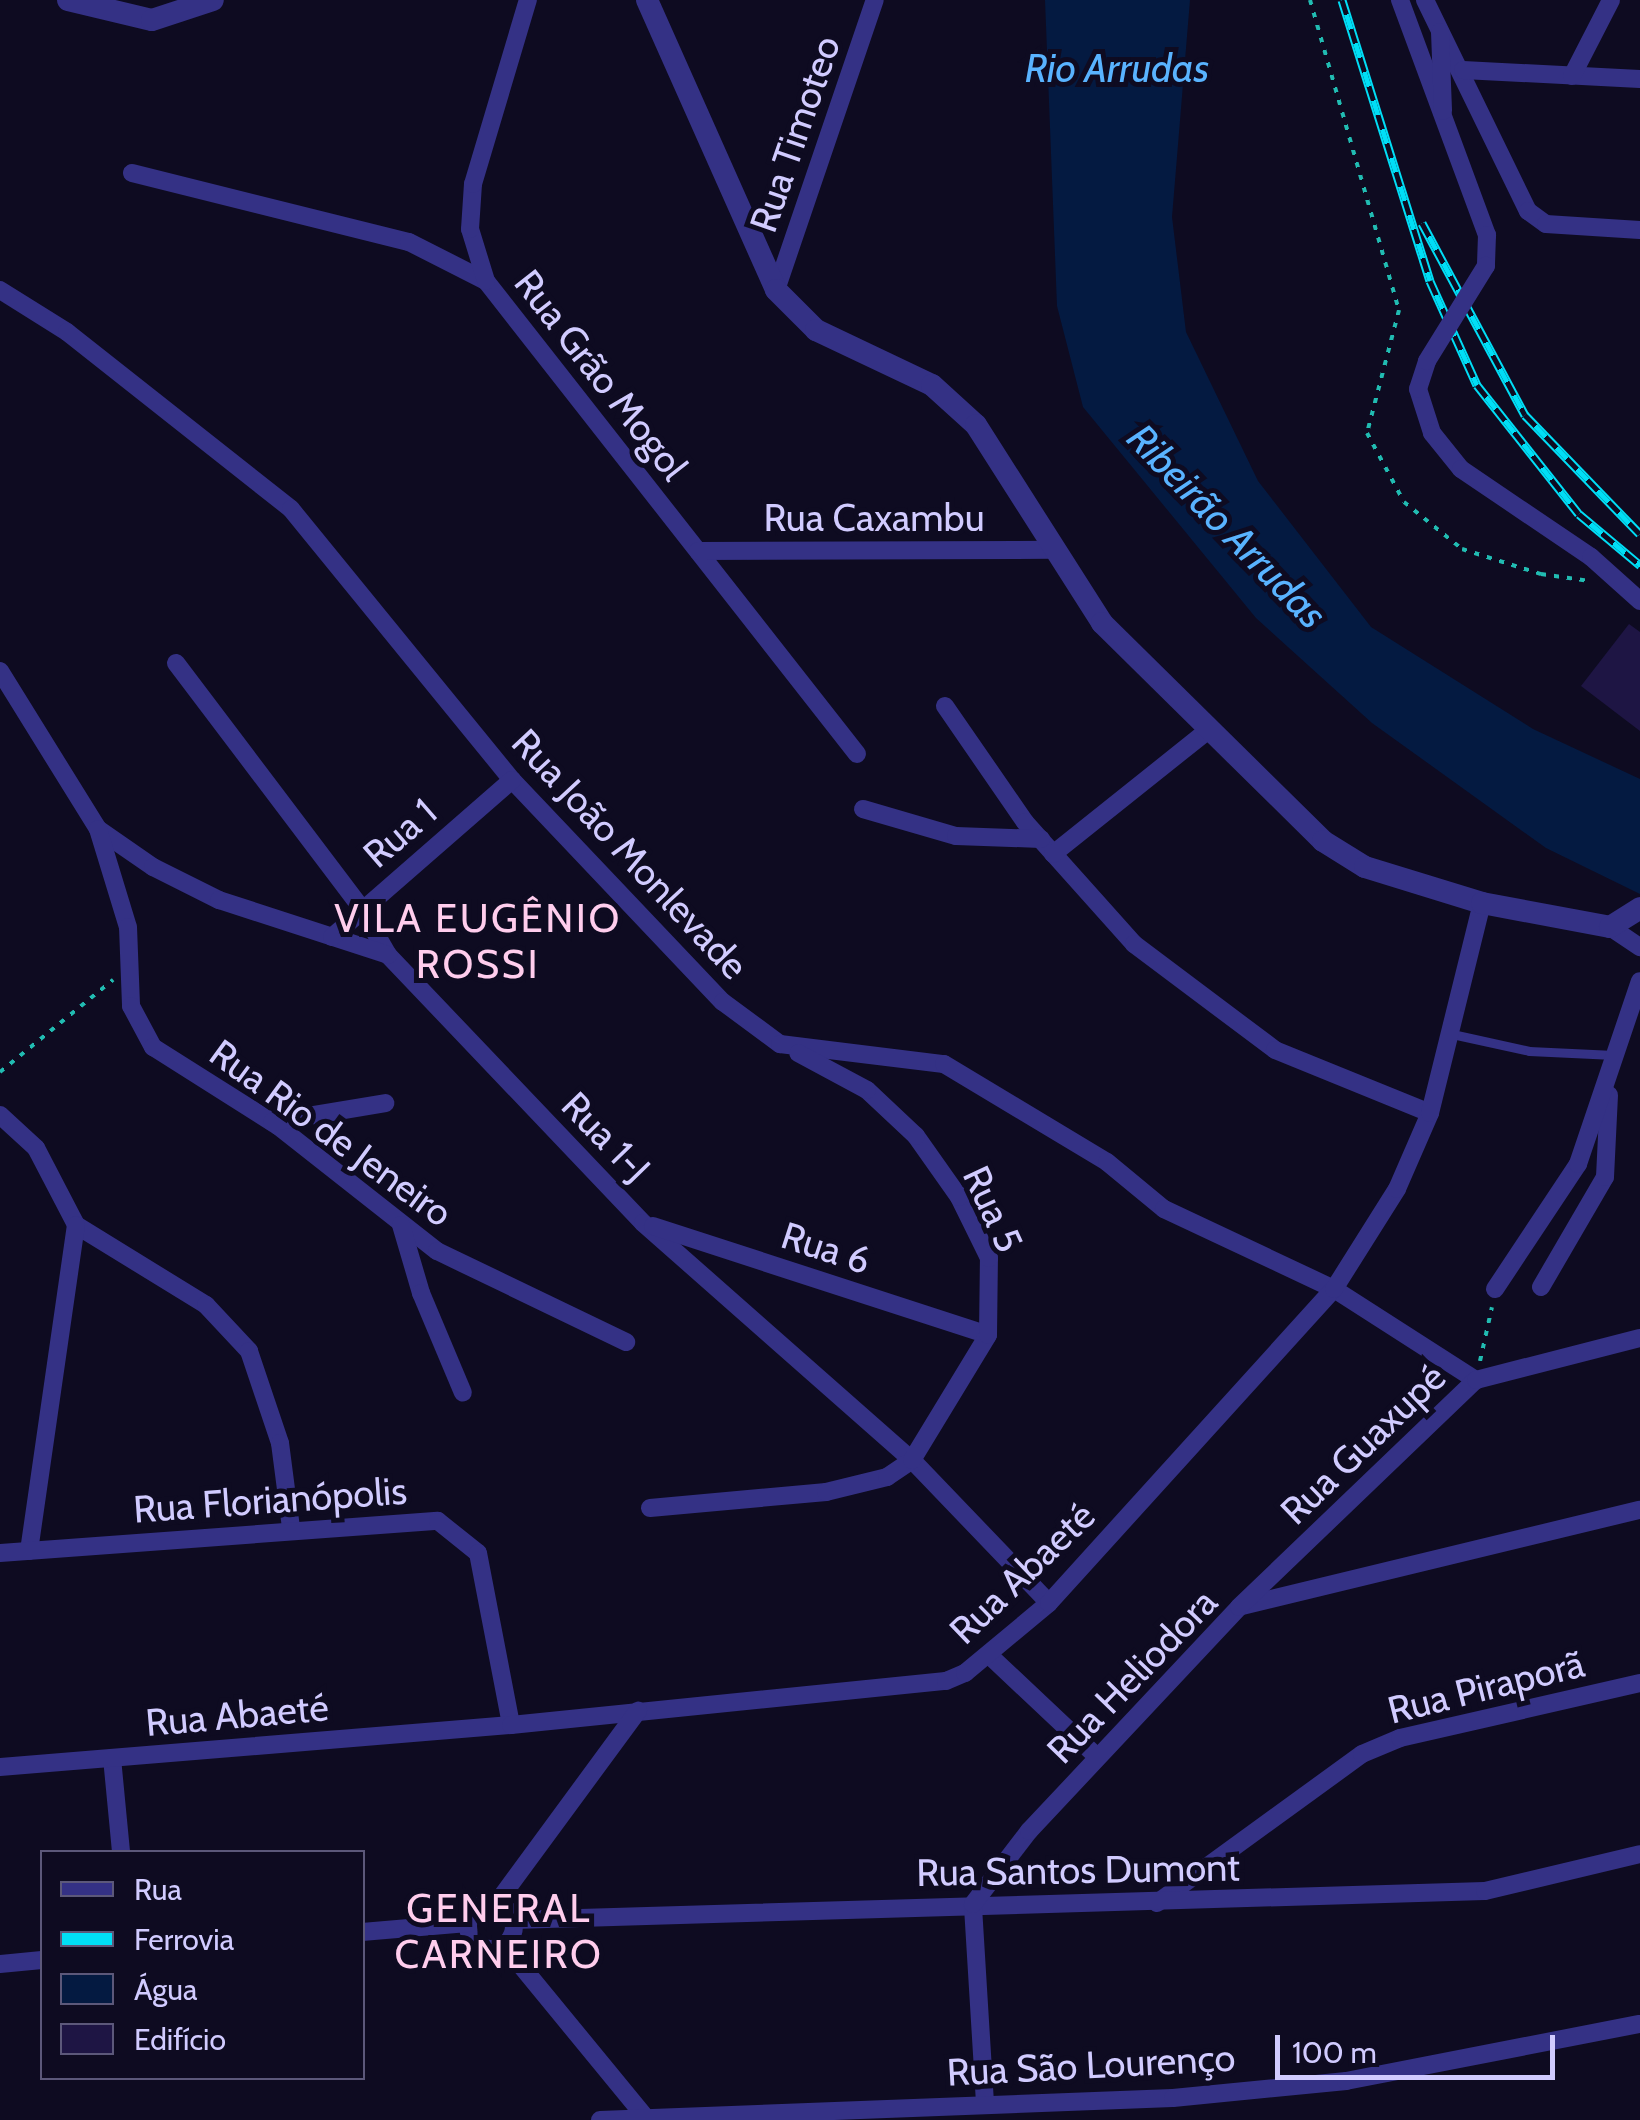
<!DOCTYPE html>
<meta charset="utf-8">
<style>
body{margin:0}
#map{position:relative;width:1640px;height:2120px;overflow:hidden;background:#0e0b21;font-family:Cabin,sans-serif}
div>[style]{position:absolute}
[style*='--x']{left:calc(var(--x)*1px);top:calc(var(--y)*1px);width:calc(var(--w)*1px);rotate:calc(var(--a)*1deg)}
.water>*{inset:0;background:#041a41}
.building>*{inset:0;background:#1e1544}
.path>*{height:4px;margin-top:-2px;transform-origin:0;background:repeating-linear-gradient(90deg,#21bcb2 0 5px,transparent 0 13px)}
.service>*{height:9px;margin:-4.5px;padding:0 4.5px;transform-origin:4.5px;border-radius:4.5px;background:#343185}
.minor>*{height:18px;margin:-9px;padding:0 9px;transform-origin:9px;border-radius:9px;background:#343185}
.minor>.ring{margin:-9px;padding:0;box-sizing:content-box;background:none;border:18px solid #343185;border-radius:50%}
.tertiary>*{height:22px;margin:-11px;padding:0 11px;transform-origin:11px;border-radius:11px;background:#343185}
.rail>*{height:9px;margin-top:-4.5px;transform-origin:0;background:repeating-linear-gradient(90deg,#0e0b21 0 15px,#00def6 0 30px);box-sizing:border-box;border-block:2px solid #00def6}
.minor-bridge>*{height:18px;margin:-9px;padding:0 9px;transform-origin:9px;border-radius:9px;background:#343185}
span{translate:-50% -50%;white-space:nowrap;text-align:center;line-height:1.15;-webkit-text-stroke:10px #0e0b21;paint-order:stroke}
.street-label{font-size:38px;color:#d1cbff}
.water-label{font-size:40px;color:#59b3ff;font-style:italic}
.neighbourhood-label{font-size:40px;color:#ffcded;letter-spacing:2.5px}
.legend{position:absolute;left:40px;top:1850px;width:325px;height:230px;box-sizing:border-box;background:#0e0b21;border:2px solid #5c587a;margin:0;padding:12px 18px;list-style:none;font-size:30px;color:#d1cbff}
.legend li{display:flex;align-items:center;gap:20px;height:50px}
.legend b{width:50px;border:2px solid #5c587a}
.scale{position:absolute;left:1275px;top:2035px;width:280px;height:45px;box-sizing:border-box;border:5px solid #d1cbff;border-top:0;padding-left:12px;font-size:30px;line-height:35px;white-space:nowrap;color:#d1cbff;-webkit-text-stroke:8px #0e0b21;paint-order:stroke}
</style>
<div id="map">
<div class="water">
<div style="clip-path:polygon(1045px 0,1190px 0,1172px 217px,1186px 332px,1258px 481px,1371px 627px,1533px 729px,1640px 779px,1640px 894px,1546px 848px,1372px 723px,1256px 618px,1083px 407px,1057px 306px)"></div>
</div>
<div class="building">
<div style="clip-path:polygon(1629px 624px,1640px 632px,1640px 731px,1581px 686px)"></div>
</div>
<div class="path">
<div style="--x:1310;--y:0;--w:323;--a:74"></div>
<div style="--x:1399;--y:310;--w:127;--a:104.6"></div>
<div style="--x:1367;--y:433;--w:78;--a:61.8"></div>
<div style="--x:1404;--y:502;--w:75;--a:39"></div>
<div style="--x:1462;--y:549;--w:83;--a:17.6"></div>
<div style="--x:1541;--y:574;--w:49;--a:8.1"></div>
<div style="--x:0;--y:1072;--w:146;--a:-39.2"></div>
<div style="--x:1480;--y:1361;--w:55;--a:-77.5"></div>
</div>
<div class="service">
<div style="--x:1452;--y:1034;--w:79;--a:12.4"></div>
<div style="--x:1529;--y:1051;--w:85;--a:2.7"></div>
</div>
<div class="minor">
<div style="--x:1400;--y:0;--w:251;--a:69.7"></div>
<div style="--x:1487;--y:235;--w:31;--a:92"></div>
<div style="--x:1425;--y:0;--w:235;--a:64"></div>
<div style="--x:1528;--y:211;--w:22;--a:36"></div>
<div style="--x:1546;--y:224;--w:94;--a:3.7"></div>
<div style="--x:1440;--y:32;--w:79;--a:87.8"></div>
<div style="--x:1463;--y:70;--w:177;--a:2.9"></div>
<div style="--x:1572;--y:76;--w:85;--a:-62.8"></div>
<div style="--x:132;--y:173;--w:285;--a:14"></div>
<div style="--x:409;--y:242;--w:86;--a:26.9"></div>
<div style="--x:486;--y:281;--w:601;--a:51.89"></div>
<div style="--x:486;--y:281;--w:54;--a:-107.1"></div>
<div style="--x:470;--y:229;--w:45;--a:-86.2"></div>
<div style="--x:473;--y:184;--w:192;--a:-73.4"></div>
<div style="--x:0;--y:290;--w:79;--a:32.1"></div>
<div style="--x:67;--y:332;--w:285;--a:38.3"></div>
<div style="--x:291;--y:509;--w:350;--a:50.8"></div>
<div style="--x:512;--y:780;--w:306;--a:46.5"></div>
<div style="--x:723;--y:1002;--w:71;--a:36.4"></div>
<div style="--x:780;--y:1044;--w:165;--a:7"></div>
<div style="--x:944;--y:1064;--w:190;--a:31"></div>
<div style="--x:1107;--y:1162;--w:74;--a:39.5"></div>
<div style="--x:1164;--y:1209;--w:188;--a:25.2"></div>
<div style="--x:1334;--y:1289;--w:169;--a:32.7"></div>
<div style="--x:776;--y:290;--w:306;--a:-71.2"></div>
<div style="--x:1418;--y:389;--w:46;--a:72.3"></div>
<div style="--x:1432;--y:433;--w:46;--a:51.1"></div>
<div style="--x:1461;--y:469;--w:157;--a:34.1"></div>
<div style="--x:1591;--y:557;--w:66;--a:41.9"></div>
<div style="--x:698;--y:551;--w:353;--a:-0.2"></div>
<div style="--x:176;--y:663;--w:307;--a:52.9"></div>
<div style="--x:361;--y:908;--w:54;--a:60.1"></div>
<div style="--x:388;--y:955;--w:370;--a:46.4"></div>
<div style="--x:643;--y:1223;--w:359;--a:41.4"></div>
<div style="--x:912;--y:1460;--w:198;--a:46.2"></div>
<div style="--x:0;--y:671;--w:186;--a:58.2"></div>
<div style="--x:98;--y:829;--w:67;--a:34.6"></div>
<div style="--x:153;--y:867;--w:74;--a:26.6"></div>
<div style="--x:219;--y:900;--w:178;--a:18"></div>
<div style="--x:945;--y:706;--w:141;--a:55.4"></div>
<div style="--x:1025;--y:822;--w:164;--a:48.2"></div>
<div style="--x:1134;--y:944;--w:176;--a:36.9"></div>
<div style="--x:1275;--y:1050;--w:167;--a:22.1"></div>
<div style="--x:863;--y:809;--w:97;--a:16.2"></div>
<div style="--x:956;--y:836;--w:85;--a:2"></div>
<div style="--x:98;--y:829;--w:102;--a:73"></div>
<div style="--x:128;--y:927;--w:79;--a:87.8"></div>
<div style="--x:131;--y:1006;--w:47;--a:61.8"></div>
<div style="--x:153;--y:1047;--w:148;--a:32.3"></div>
<div style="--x:278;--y:1126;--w:202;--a:38.2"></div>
<div style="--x:437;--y:1251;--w:210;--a:25.7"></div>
<div style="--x:1053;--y:854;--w:197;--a:-38.6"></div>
<div style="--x:1610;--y:927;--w:36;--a:34"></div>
<div style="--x:332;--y:937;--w:239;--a:-41.1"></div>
<div style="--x:0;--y:1115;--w:49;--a:42.5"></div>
<div style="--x:36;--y:1148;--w:87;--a:62.5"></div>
<div style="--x:76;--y:1225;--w:153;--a:31.6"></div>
<div style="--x:206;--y:1305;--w:63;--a:46.9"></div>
<div style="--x:249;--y:1351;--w:97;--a:71.4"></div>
<div style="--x:280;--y:1443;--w:86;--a:82.6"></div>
<div style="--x:272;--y:1122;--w:115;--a:-9.5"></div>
<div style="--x:401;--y:1225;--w:71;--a:73.6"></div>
<div style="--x:421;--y:1293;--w:108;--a:67.2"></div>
<div style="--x:653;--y:1226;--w:352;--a:18"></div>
<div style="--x:1541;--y:1287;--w:127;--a:-59.8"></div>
<div style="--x:1605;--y:1177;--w:82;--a:-87.2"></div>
<div style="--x:1495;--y:1289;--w:150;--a:-56.4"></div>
<div style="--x:1578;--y:1164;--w:193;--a:-71.3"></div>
<div style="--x:650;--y:1508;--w:177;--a:-5.2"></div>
<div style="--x:826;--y:1492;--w:63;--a:-13.8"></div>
<div style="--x:887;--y:1477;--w:30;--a:-34"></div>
<div style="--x:912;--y:1460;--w:146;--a:-58.7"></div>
<div style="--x:988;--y:1335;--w:77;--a:-89.3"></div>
<div style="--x:989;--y:1258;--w:68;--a:-116.2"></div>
<div style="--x:959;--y:1197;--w:75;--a:-125.2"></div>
<div style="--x:916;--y:1136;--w:67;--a:-136.8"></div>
<div style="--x:867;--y:1090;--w:78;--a:-151.8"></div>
<div style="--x:29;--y:1551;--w:329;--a:-81.8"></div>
<div style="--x:0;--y:1553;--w:439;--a:-4.2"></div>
<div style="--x:438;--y:1521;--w:51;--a:38.7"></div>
<div style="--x:478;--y:1553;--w:175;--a:79.1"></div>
<div style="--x:1242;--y:1606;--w:409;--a:-13.6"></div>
<div style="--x:989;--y:1655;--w:147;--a:43.3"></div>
<div style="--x:112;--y:1758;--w:94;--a:84.5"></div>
<div style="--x:0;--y:1767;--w:513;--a:-4.7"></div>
<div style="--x:511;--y:1725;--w:437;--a:-5.8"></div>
<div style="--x:946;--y:1681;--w:21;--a:-23"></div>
<div style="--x:965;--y:1673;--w:109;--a:-39.8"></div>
<div style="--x:1049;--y:1603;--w:424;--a:-47.8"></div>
<div style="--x:1334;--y:1289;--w:118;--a:-57.8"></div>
<div style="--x:1397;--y:1189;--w:83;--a:-66.5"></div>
<div style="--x:1430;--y:1113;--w:216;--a:-76.1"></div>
<div style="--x:1157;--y:1903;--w:253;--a:-36"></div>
<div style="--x:1362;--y:1754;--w:41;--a:-22.8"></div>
<div style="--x:1400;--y:1738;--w:246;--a:-12.9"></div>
<div class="ring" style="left:468px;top:1903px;width:28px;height:28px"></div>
<div style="--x:496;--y:1904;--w:240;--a:-53.7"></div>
<div style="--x:513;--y:1920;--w:972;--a:-1.71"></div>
<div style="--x:1485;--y:1891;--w:159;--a:-13.4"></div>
<div style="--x:362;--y:1932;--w:106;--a:-4.9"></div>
<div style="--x:504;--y:1945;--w:227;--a:50.6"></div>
<div style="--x:0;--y:1964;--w:42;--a:-5.4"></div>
<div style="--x:985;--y:2103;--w:199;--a:-93.5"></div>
<div style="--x:973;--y:1904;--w:92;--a:-52.5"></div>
<div style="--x:1029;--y:1831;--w:307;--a:-46.8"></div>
<div style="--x:1239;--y:1607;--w:328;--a:-43.8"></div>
<div style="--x:1476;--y:1380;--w:169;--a:-14.4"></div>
<div style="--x:600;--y:2120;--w:573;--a:-2.2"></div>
<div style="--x:1173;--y:2098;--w:174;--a:-5.6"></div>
<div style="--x:1346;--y:2081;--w:299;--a:-11"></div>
</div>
<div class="tertiary">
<div style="--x:68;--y:0;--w:86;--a:13.4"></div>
<div style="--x:152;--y:20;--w:64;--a:-18.2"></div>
<div style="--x:647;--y:0;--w:317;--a:66"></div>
<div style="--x:776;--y:290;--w:57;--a:45"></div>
<div style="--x:816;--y:330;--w:128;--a:25.4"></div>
<div style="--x:932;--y:385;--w:59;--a:42.3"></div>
<div style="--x:976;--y:425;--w:235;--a:57.5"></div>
<div style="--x:1102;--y:623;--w:310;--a:44.6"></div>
<div style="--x:1323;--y:841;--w:49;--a:31.8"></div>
<div style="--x:1365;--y:867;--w:122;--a:17.1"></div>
<div style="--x:1482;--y:903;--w:130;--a:10.6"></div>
<div style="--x:1610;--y:927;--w:36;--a:-32"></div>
</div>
<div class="rail">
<div style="--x:1342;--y:0;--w:294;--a:72.6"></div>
<div style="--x:1430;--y:281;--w:114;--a:65.7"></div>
<div style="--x:1477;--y:385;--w:164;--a:51.7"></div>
<div style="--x:1579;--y:514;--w:80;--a:39.9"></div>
<div style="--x:1422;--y:223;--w:218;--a:61.8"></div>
<div style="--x:1525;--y:415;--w:165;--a:46"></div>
</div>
<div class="minor-bridge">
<div style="--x:1418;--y:389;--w:29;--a:-72"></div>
<div style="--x:1427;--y:361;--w:112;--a:-58.2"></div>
</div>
<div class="street-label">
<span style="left:795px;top:134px;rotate:-71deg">Rua Timoteo</span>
<span style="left:601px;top:375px;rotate:52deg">Rua Grão Mogol</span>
<span style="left:874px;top:518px">Rua Caxambu</span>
<span style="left:400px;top:833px;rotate:-41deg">Rua 1</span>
<span style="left:630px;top:854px;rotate:47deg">Rua João Monlevade</span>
<span style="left:331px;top:1133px;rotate:36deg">Rua Rio de Jeneiro</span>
<span style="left:606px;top:1137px;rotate:46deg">Rua 1-J</span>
<span style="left:993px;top:1209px;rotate:65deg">Rua 5</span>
<span style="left:826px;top:1248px;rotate:18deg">Rua 6</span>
<span style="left:1363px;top:1444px;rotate:-44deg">Rua Guaxupé</span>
<span style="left:270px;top:1500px;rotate:-4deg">Rua Florianópolis</span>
<span style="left:1022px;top:1573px;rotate:-44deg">Rua Abaeté</span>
<span style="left:1132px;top:1676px;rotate:-46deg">Rua Heliodora</span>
<span style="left:1486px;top:1687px;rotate:-14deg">Rua Piraporã</span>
<span style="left:237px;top:1715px;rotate:-5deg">Rua Abaeté</span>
<span style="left:1078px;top:1870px;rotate:-1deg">Rua Santos Dumont</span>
<span style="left:1091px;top:2065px;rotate:-3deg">Rua São Lourenço</span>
</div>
<div class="water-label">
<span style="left:1117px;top:68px">Rio Arrudas</span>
<span style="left:1227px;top:526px;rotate:46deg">Ribeirão Arrudas</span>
</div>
<div class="neighbourhood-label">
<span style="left:478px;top:941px">VILA EUGÊNIO<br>ROSSI</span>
<span style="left:499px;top:1931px">GENERAL<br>CARNEIRO</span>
</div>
<ul class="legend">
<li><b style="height:12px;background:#343185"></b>Rua</li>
<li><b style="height:12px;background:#00def6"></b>Ferrovia</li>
<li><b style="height:28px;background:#041a41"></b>Água</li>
<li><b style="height:28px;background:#1e1544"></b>Edifício</li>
</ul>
<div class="scale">100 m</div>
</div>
